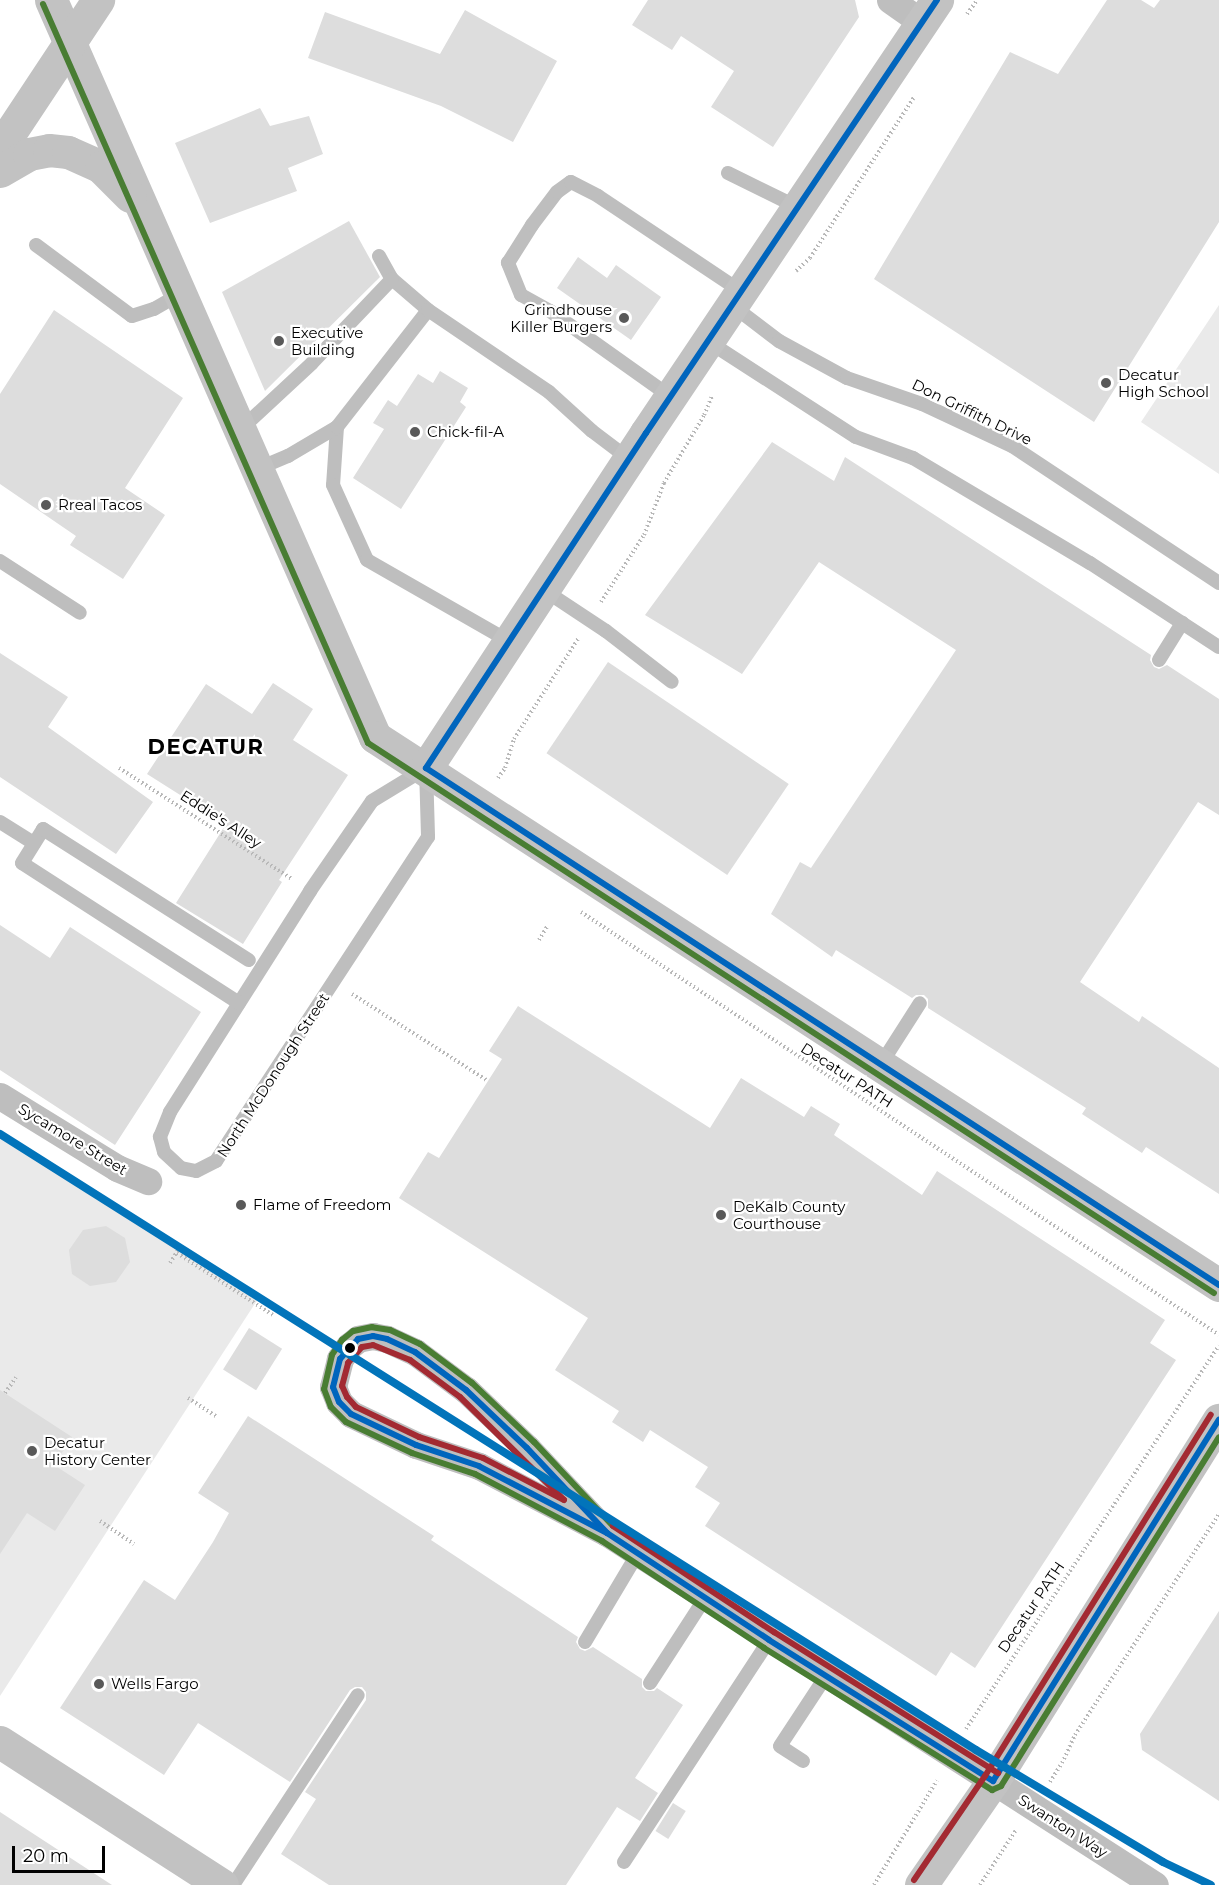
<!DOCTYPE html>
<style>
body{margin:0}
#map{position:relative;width:1219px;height:1885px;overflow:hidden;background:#fff;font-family:Montserrat,sans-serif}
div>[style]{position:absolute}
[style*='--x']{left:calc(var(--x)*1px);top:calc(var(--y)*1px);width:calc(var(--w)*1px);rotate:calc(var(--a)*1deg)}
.green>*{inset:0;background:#eaeaea}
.building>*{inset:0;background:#ddd;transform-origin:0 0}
.path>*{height:4px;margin-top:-2px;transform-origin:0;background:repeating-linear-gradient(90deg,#b8b8b8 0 1.5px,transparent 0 4.5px)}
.lane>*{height:14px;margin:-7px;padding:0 7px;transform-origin:7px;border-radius:7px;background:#bebebe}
.street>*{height:27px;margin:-13.5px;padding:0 13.5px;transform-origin:13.5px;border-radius:13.5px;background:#bebebe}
.secondary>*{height:33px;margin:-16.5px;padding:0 16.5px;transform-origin:16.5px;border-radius:16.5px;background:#c2c2c2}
.bus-1>*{height:6px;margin:-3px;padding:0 3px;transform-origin:3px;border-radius:3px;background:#0065bd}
.bus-2>*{height:6px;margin:-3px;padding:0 3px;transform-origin:3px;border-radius:3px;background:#497d33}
.bus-3>*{height:6px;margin:-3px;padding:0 3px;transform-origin:3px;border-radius:3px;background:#a32a32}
.metro-1>*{height:8px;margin:-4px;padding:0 4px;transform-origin:4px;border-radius:4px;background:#0274ba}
.dots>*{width:16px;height:16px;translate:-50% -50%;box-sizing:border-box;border:3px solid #fff;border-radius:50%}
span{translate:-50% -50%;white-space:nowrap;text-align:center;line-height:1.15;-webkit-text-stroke:4.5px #fff;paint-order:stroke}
.poi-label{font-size:15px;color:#000}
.right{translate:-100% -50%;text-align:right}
.left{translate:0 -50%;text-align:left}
.street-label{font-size:15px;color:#000}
.district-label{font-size:21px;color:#000;font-weight:700;letter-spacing:1.5px}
.scale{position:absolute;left:12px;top:1846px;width:93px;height:27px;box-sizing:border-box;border:3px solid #000;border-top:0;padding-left:8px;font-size:18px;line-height:21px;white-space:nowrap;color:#000;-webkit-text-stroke:4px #fff;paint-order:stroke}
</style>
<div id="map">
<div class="green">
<div style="clip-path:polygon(1219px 305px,1219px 474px,1141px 422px)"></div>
<div style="clip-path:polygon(0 1131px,258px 1299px,0 1696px)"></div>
</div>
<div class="building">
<div style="clip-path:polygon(648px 0,855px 0,859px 17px,773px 147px,711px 107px,734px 71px,681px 36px,672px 50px,632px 25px)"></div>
<div style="clip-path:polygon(1107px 0,1141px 0,1154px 8px,1160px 0,1219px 0,1219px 222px,1094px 422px,874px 279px,1010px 52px,1058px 74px)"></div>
<div style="clip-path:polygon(465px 10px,557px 61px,513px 142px,441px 106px,308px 58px,325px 12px,440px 54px)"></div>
<div style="clip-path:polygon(260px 108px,270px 126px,309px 116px,323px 154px,288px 168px,297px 191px,210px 223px,175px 143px)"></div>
<div style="clip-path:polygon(349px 221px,380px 277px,265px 391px,222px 292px)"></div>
<div style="clip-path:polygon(578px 257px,607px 278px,616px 265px,661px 297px,631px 340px,557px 288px)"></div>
<div style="clip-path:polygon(54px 310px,183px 398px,125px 488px,165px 515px,123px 579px,70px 545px,76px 536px,0 484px,0 394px)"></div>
<div style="clip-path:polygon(440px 371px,468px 388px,460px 402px,466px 407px,401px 509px,353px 478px,384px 429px,373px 423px,388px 400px,397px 406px,418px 374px,433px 383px)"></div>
<div style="clip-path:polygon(772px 442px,834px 481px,845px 457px,1151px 655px,1150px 660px,1154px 667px,1159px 669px,1167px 665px,1219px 699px,1219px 815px,1198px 802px,1080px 982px,1139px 1022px,1142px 1016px,1219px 1068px,1219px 1194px,1146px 1147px,1142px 1153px,1082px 1114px,1086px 1108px,928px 1008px,928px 999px,924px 995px,916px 995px,912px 998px,836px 950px,832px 957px,771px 914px,800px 862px,811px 868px,956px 650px,819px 562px,742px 674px,645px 615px)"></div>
<div style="clip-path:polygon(0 653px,68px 697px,48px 727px,153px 802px,116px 854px,0 777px)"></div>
<div style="left:608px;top:662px;width:218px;height:110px;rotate:34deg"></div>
<div style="clip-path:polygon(273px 683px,313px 709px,293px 740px,348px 775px,279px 880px,282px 882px,243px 944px,176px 903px,226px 824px,147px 774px,206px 684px,252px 714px)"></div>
<div style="clip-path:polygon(0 925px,50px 958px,70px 927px,201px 1012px,115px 1145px,0 1070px)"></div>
<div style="clip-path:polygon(518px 1006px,710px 1128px,741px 1078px,804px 1117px,811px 1106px,840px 1124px,834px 1135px,922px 1195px,937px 1171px,1165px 1320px,1150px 1343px,1176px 1360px,975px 1668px,951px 1652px,936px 1676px,705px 1526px,720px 1503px,695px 1487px,708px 1467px,650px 1430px,643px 1442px,612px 1422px,619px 1411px,555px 1370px,588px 1318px,399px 1198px,428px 1152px,439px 1158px,502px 1059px,489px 1051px)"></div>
<div style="clip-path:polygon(106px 1226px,125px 1238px,130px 1262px,116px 1282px,90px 1286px,72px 1274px,69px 1250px,83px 1230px)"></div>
<div style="left:249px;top:1328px;width:39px;height:49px;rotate:32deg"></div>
<div style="clip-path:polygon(0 1390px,72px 1437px,54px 1465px,85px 1485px,55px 1531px,27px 1513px,0 1554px)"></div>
<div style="clip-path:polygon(248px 1416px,434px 1536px,431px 1540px,578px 1637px,576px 1642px,580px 1649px,585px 1651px,593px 1647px,642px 1679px,642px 1687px,646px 1691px,654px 1691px,657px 1688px,683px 1705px,635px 1778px,658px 1793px,640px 1821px,617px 1807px,566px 1885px,329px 1885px,281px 1854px,316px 1799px,305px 1792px,366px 1700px,366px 1692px,362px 1687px,355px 1687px,350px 1690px,290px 1782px,198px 1723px,164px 1775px,60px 1708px,144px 1580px,175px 1600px,213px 1542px,229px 1513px,198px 1493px)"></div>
<div style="clip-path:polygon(1219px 1611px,1219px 1801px,1142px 1750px,1140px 1734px)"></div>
<div style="left:673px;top:1803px;width:15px;height:33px;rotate:32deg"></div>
<div style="clip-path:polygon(0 1812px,112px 1885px,0 1885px)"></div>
</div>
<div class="path">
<div style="--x:967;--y:14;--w:17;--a:-54"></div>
<div style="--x:796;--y:271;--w:19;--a:-43"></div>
<div style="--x:810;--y:258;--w:193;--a:-57.1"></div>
<div style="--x:601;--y:602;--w:80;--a:-57.3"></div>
<div style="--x:644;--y:535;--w:56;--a:-69"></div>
<div style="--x:664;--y:483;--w:79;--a:-59.5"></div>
<div style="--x:704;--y:415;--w:21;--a:-67"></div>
<div style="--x:119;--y:768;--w:206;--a:32.7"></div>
<div style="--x:498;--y:778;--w:12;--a:-55"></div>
<div style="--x:505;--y:768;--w:30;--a:-73"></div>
<div style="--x:514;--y:739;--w:119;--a:-57.4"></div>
<div style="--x:581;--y:912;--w:765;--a:33.54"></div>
<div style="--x:539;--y:940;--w:17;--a:-59"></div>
<div style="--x:352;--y:994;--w:161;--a:32.6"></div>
<div style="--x:177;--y:1253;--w:114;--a:32.9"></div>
<div style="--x:170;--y:1263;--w:22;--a:-58"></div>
<div style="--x:5;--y:1393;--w:19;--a:-55"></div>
<div style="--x:188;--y:1398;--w:35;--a:33"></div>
<div style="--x:100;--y:1521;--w:41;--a:34.1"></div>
<div style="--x:966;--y:1729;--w:459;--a:-56.6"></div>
<div style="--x:1050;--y:1782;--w:22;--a:-58"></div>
<div style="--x:1062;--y:1763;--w:31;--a:-65"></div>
<div style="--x:1075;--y:1735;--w:264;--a:-56.9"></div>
<div style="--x:874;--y:1885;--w:122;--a:-59"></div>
<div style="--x:980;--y:1885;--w:66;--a:-56.8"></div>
</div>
<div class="lane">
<div style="--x:728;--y:173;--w:79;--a:26.2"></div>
<div style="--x:36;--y:245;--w:119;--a:36.5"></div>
<div style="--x:132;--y:316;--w:23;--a:-18"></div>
<div style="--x:154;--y:309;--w:30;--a:-30"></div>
<div style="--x:379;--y:256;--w:26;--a:61"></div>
<div style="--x:392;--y:279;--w:48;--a:40.7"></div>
<div style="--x:733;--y:306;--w:58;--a:37.3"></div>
<div style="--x:779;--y:341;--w:77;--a:28.6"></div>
<div style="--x:847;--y:378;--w:79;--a:19.1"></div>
<div style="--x:922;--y:404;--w:99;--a:25"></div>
<div style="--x:1012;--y:446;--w:248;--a:33.5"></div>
<div style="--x:709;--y:342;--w:175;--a:32.9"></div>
<div style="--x:856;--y:437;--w:61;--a:20.2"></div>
<div style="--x:913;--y:458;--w:206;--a:30.7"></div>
<div style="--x:1090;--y:563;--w:154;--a:33.1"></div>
<div style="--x:671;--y:397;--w:148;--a:-144.6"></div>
<div style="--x:550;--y:311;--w:33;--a:-151"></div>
<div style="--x:521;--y:295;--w:35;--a:-112"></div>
<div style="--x:508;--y:263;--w:45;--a:-57.7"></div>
<div style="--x:532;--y:225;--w:41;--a:-52.9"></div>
<div style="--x:557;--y:192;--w:17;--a:-36"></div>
<div style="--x:571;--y:182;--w:30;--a:27"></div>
<div style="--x:598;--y:196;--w:173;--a:33.7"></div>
<div style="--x:337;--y:427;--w:58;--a:93.9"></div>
<div style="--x:333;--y:485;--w:82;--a:65.6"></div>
<div style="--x:367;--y:560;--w:165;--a:29.8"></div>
<div style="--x:240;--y:430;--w:98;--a:-42.9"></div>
<div style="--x:312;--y:363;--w:116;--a:-46.4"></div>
<div style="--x:257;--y:469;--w:34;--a:-23"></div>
<div style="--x:288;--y:456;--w:57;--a:-30.6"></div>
<div style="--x:337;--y:427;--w:148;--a:-52.1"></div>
<div style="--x:428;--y:310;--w:146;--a:34.1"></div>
<div style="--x:549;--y:392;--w:58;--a:42.2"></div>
<div style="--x:592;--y:431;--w:46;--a:37.1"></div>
<div style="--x:0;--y:561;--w:95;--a:33"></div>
<div style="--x:544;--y:590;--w:74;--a:33.5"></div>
<div style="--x:606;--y:631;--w:83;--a:37.7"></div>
<div style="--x:1159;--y:660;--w:44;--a:-58.1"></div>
<div style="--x:426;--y:768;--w:69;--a:88.3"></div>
<div style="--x:428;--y:837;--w:387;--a:123.2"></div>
<div style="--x:216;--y:1161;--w:22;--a:153"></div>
<div style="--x:196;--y:1171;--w:15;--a:-169"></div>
<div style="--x:181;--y:1168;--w:23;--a:-137"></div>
<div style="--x:164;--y:1152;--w:16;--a:-105"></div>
<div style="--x:160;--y:1137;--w:27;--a:-68"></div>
<div style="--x:170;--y:1112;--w:262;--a:-57.6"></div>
<div style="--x:310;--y:891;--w:109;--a:-55.4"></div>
<div style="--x:372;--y:801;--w:63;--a:-31.4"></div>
<div style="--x:0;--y:822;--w:40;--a:32"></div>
<div style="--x:239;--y:1003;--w:258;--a:-147.2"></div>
<div style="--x:22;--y:863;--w:40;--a:-58"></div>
<div style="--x:43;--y:829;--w:244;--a:32.5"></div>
<div style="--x:881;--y:1064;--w:72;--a:-57.4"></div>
<div style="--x:585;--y:1642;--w:104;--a:-59.2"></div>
<div style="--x:650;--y:1683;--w:101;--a:-57.1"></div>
<div style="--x:803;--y:1761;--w:27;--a:-147"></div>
<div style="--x:780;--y:1746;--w:84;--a:-56.7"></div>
<div style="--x:624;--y:1862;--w:265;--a:-56.8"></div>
<div style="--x:233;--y:1885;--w:227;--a:-56.7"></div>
</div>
<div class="street">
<div style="--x:890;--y:0;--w:39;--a:35"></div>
<div style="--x:0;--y:1096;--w:137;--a:31.6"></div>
<div style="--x:117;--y:1168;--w:34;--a:23"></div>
<div style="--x:607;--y:1533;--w:117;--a:-133.3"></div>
<div style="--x:527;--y:1448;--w:84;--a:-136.4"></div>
<div style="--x:466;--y:1390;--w:64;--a:-143.3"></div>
<div style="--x:415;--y:1352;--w:31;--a:-155"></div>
<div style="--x:387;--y:1339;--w:14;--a:-168"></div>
<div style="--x:373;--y:1336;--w:15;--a:169"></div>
<div style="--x:358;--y:1339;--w:11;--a:142"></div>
<div style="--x:349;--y:1346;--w:16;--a:125"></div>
<div style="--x:340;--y:1359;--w:29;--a:104"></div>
<div style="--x:333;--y:1387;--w:16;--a:68"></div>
<div style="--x:339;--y:1402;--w:17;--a:45"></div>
<div style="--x:351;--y:1414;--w:72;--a:25.5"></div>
<div style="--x:416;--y:1445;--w:66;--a:18.4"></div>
<div style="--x:479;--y:1466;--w:144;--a:27.6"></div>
<div style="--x:607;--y:1533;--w:651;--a:32.71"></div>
</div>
<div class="secondary">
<div style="--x:51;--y:0;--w:805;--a:66.27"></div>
<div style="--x:375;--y:737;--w:1006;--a:33"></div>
<div style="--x:0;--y:148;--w:178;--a:-56.5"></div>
<div style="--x:0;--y:171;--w:34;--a:-30"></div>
<div style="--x:29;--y:154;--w:20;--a:-11"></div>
<div style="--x:49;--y:150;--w:19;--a:6"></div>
<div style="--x:68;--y:152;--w:36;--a:24"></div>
<div style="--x:101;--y:167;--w:41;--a:45"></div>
<div style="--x:426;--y:768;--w:401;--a:-56.7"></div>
<div style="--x:646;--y:433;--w:522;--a:-56.1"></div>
<div style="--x:0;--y:1742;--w:264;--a:32.8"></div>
<div style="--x:921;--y:1885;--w:126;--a:-55.3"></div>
<div style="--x:993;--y:1781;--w:426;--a:-58"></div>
</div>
<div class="bus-1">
<div style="--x:937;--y:0;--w:522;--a:123.9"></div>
<div style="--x:646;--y:433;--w:401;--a:123.3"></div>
<div style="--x:426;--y:768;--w:947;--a:33.1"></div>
<div style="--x:373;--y:1336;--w:14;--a:12"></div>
<div style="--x:387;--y:1339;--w:31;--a:25"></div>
<div style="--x:415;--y:1352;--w:64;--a:36.7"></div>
<div style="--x:466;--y:1390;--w:84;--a:43.6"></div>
<div style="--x:527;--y:1448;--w:117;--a:46.7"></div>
<div style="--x:607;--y:1533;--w:144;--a:-152.4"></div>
<div style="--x:479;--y:1466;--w:66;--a:-161.6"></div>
<div style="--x:416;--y:1445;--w:72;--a:-154.5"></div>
<div style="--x:351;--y:1414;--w:17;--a:-135"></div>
<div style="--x:339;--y:1402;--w:16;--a:-112"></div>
<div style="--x:333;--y:1387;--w:29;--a:-76"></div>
<div style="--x:340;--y:1359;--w:27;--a:-48"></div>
<div style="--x:358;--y:1339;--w:15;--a:-11"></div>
<div style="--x:607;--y:1533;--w:194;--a:33.4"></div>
<div style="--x:769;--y:1640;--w:265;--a:32.2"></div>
<div style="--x:993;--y:1781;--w:426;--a:-58"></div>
</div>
<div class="bus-2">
<div style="--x:43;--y:4;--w:807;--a:66.26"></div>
<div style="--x:368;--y:743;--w:1009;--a:33.03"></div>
<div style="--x:613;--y:1526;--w:115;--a:-133.2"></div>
<div style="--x:534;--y:1442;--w:86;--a:-136.4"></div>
<div style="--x:472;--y:1383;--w:65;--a:-143.1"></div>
<div style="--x:420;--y:1344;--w:33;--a:-155"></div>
<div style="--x:390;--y:1330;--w:18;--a:-171"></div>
<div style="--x:372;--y:1327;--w:19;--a:168"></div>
<div style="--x:353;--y:1331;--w:14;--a:141"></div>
<div style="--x:342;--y:1340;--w:18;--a:124"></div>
<div style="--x:332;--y:1355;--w:35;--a:103"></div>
<div style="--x:324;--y:1389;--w:19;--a:69"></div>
<div style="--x:331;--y:1407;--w:21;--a:45"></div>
<div style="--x:346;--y:1422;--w:73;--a:25.2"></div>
<div style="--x:412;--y:1453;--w:66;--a:18.4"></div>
<div style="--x:475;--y:1474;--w:144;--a:27.8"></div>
<div style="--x:602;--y:1541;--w:194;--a:33.4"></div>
<div style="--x:764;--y:1648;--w:269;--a:31.9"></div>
<div style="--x:992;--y:1790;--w:10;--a:-24"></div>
<div style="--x:1001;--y:1786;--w:411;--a:-58"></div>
</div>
<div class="bus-3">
<div style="--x:373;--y:1345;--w:40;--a:22"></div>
<div style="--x:410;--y:1360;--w:62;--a:36.5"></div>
<div style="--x:460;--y:1397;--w:146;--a:44.7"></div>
<div style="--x:564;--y:1500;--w:91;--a:-152.6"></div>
<div style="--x:483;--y:1458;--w:67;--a:-161.8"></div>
<div style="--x:419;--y:1437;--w:70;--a:-154.5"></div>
<div style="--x:356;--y:1407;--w:13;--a:-132"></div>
<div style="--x:347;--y:1397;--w:12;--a:-114"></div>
<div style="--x:342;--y:1386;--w:24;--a:-75"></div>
<div style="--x:348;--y:1363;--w:21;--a:-49"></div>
<div style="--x:362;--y:1347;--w:11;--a:-10"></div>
<div style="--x:613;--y:1526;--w:193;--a:33.4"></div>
<div style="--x:774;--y:1632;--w:265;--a:32.2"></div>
<div style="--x:914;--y:1880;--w:126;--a:-55.7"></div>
<div style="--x:985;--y:1776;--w:426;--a:-58"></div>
</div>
<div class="metro-1">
<div style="--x:0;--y:1134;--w:1154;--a:32.26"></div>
<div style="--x:976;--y:1750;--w:218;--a:30.9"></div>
<div style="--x:1163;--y:1862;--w:53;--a:25.6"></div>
</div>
<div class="dots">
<div style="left:624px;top:318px;background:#595959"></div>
<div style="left:279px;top:341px;background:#595959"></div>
<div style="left:1106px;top:383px;background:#595959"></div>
<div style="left:415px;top:432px;background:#595959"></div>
<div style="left:46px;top:505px;background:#595959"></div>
<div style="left:241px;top:1205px;background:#595959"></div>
<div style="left:721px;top:1215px;background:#595959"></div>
<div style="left:350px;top:1348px;background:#000"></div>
<div style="left:32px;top:1451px;background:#595959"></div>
<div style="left:99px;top:1684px;background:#595959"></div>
</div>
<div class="poi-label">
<span class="right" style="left:612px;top:318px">Grindhouse<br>Killer Burgers</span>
<span class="left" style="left:291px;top:341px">Executive<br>Building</span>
<span class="left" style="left:1118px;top:383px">Decatur<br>High School</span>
<span class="left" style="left:427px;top:432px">Chick-fil-A</span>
<span class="left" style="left:58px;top:505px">Rreal Tacos</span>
<span class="left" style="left:253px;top:1205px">Flame of Freedom</span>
<span class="left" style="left:733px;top:1215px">DeKalb County<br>Courthouse</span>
<span class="left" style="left:44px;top:1451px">Decatur<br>History Center</span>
<span class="left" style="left:111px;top:1684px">Wells Fargo</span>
</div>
<div class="street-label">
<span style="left:972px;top:412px;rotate:26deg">Don Griffith Drive</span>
<span style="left:221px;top:819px;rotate:33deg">Eddie's Alley</span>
<span style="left:273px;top:1075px;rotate:-57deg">North McDonough Street</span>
<span style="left:847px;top:1075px;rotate:33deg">Decatur PATH</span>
<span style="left:73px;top:1139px;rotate:31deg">Sycamore Street</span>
<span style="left:1031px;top:1607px;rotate:-56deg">Decatur PATH</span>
<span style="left:1063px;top:1826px;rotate:33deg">Swanton Way</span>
</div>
<div class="district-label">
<span style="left:206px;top:747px">DECATUR</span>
</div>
<div class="scale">20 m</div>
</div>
